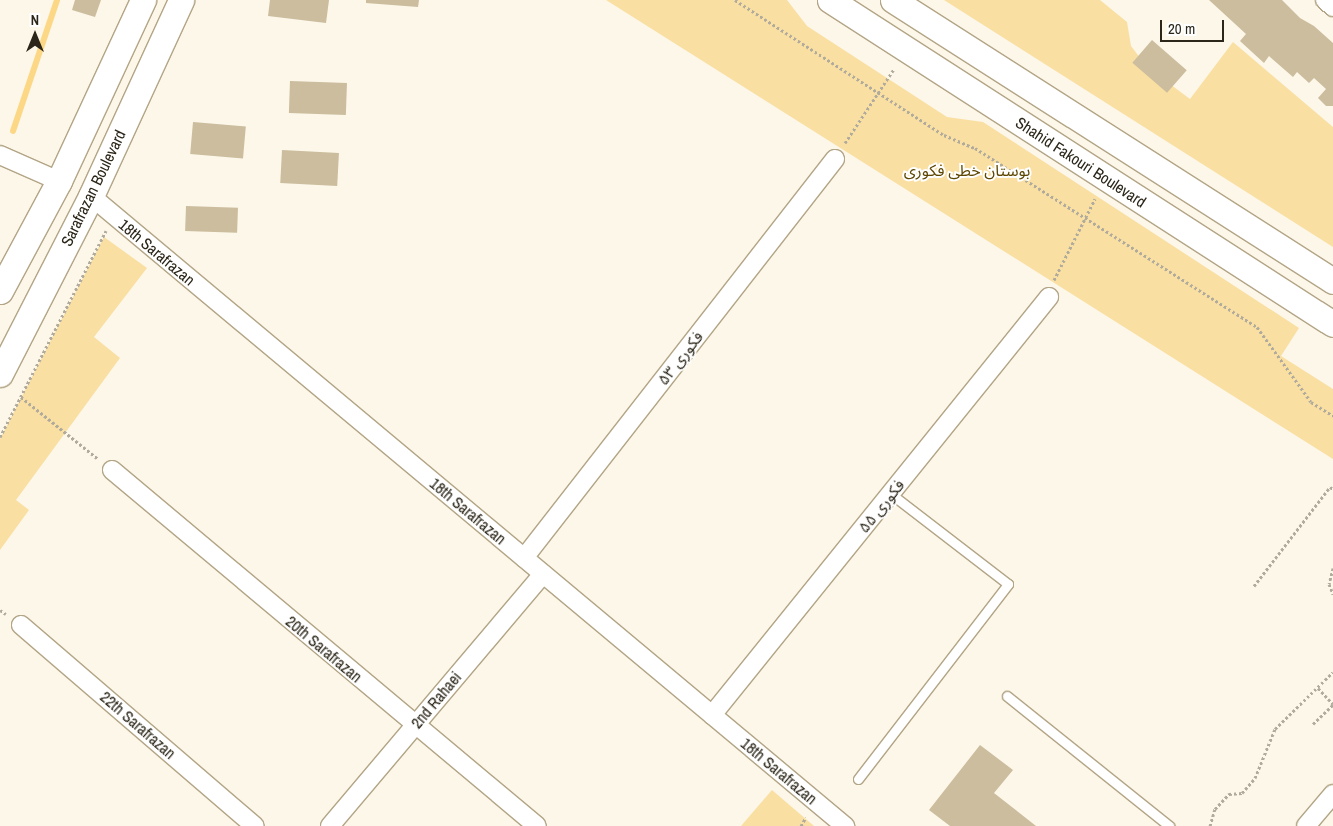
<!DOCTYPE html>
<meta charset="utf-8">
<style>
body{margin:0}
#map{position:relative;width:1333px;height:826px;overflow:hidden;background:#fcf7e9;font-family:"Archivo Narrow","Noto Sans Arabic",sans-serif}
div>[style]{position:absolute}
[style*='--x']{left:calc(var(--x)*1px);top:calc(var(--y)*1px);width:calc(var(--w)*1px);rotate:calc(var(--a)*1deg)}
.green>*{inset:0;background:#fadfa2}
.stream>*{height:6px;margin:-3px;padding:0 3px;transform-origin:3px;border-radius:3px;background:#fcd886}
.building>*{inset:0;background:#cbbd9d;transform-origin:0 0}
.path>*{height:3px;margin-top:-1.5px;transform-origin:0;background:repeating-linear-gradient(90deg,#b0ab9d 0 2.5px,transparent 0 5px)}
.roads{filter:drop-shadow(1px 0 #b3a586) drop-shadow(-1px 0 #b3a586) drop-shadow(0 1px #b3a586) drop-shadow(0 -1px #b3a586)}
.lane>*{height:9px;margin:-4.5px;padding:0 4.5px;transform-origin:4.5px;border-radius:4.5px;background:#fff}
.street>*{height:18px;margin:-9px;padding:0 9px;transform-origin:9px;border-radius:9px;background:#fff}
.secondary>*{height:25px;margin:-12.5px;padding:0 12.5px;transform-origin:12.5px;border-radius:12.5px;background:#fff}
span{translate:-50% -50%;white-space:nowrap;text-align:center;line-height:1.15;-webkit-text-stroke:4px #fff;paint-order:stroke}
.street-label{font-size:16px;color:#2b2619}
.park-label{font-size:16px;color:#5d4600}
.north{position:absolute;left:10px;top:10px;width:50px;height:50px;-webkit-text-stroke:4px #fff;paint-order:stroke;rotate:0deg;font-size:14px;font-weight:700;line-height:20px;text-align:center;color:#2b2619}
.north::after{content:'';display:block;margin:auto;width:18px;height:22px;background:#2b2619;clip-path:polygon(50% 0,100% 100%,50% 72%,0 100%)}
.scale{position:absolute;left:1160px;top:20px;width:64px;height:22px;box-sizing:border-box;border:2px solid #2b2619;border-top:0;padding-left:6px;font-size:15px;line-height:18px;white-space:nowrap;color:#2b2619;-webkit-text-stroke:4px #fff;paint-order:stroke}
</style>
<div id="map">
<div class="green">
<div style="clip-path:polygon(606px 0,787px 0,807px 26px,947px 117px,983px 122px,1299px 328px,1281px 356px,1333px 389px,1333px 459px)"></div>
<div style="clip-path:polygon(944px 0,1100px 0,1127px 22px,1131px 46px,1147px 67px,1190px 99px,1233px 42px,1333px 127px,1333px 247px)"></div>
<div style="clip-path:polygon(104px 237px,147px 268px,94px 337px,120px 358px,16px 500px,29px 510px,0 550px,0 439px)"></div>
<div style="clip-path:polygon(772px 790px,814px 826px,741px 826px)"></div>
</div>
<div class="stream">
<div style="--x:13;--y:131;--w:138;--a:-71.4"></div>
</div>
<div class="building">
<div style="clip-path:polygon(75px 0,101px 0,95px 17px,72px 10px)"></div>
<div style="clip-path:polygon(270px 0,329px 0,326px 23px,268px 16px)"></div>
<div style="clip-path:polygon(366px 0,419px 0,418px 7px,366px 3px)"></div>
<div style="clip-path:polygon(1209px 0,1282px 0,1300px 18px,1314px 26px,1333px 43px,1333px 106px,1326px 106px,1318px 98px,1326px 89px,1314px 78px,1309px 83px,1297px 72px,1293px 77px,1269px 56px,1264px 63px,1240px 41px,1246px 34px)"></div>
<div style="left:1152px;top:40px;width:46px;height:30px;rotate:41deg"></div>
<div style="left:290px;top:81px;width:57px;height:32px;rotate:2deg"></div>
<div style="left:193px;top:122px;width:53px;height:32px;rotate:5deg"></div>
<div style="left:282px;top:150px;width:57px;height:33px;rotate:3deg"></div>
<div style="left:186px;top:206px;width:52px;height:25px;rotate:2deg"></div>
<div style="clip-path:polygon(980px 745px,1013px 770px,994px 793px,1036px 826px,950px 826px,929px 810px)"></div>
</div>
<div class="path">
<div style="--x:735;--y:0;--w:249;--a:32.9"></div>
<div style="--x:944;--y:135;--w:34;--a:23"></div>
<div style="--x:975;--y:148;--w:334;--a:32.4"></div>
<div style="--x:1257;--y:327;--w:92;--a:54.2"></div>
<div style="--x:1311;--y:402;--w:26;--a:32"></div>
<div style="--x:845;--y:143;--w:89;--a:-56.5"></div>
<div style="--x:1054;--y:280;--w:91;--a:-63.2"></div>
<div style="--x:21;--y:397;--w:99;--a:38.8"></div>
<div style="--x:0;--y:437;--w:232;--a:-62.8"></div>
<div style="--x:1333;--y:568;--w:16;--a:104"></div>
<div style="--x:1329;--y:584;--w:11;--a:68"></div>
<div style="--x:1254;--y:586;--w:125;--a:-52.5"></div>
<div style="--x:1330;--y:487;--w:4;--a:34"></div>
<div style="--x:0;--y:610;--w:7;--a:34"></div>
<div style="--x:1318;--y:688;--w:22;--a:47"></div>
<div style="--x:1313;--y:724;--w:28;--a:-44"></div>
<div style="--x:801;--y:826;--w:10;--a:-61"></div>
<div style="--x:1210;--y:826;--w:18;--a:-74"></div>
<div style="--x:1215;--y:809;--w:21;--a:-47"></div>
<div style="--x:1229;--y:794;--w:13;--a:-4"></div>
<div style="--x:1242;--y:793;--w:20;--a:-49"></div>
<div style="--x:1255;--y:778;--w:53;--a:-67.8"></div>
<div style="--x:1275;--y:729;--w:81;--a:-44.5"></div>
</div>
<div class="roads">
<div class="lane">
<div style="--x:1007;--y:696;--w:208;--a:38.7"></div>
<div style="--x:858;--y:779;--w:246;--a:-52.4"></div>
<div style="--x:1008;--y:584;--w:148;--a:-142.4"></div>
</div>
<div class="street">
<div style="--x:1325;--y:0;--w:11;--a:41"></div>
<div style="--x:0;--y:155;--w:64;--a:23.8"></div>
<div style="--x:91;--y:196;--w:983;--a:39.88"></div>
<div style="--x:112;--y:470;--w:554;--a:39.95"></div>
<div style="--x:524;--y:558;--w:506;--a:-52.07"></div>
<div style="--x:21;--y:625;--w:308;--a:40.7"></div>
<div style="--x:712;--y:715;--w:537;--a:-51.12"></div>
<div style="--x:330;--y:826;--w:330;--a:-49.8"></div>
<div style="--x:1306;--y:826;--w:42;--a:-49.8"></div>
</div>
<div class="secondary">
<div style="--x:830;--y:0;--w:598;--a:32.79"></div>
<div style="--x:893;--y:0;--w:522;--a:32.56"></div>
<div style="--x:0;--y:291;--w:125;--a:-61.8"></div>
<div style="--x:59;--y:181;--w:200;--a:-65.1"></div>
<div style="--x:0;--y:374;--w:200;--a:-62.9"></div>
<div style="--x:91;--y:196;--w:216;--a:-65.3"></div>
</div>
</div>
<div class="street-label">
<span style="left:1081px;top:162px;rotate:33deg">Shahid Fakouri Boulevard</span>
<span style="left:93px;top:188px;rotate:-64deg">Sarafrazan Boulevard</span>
<span style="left:157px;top:252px;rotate:40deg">18th Sarafrazan</span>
<span style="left:680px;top:358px;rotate:-52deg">فکوری ۵۳</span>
<span style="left:881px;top:506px;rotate:-51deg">فکوری ۵۵</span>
<span style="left:468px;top:511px;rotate:40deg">18th Sarafrazan</span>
<span style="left:324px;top:649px;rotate:40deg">20th Sarafrazan</span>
<span style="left:436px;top:700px;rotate:-50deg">2nd Rahaei</span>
<span style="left:138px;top:725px;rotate:41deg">22th Sarafrazan</span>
<span style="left:779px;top:771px;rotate:40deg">18th Sarafrazan</span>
</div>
<div class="park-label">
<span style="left:967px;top:170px">بوستان خطی فکوری</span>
</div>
<div class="north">N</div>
<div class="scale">20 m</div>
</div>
